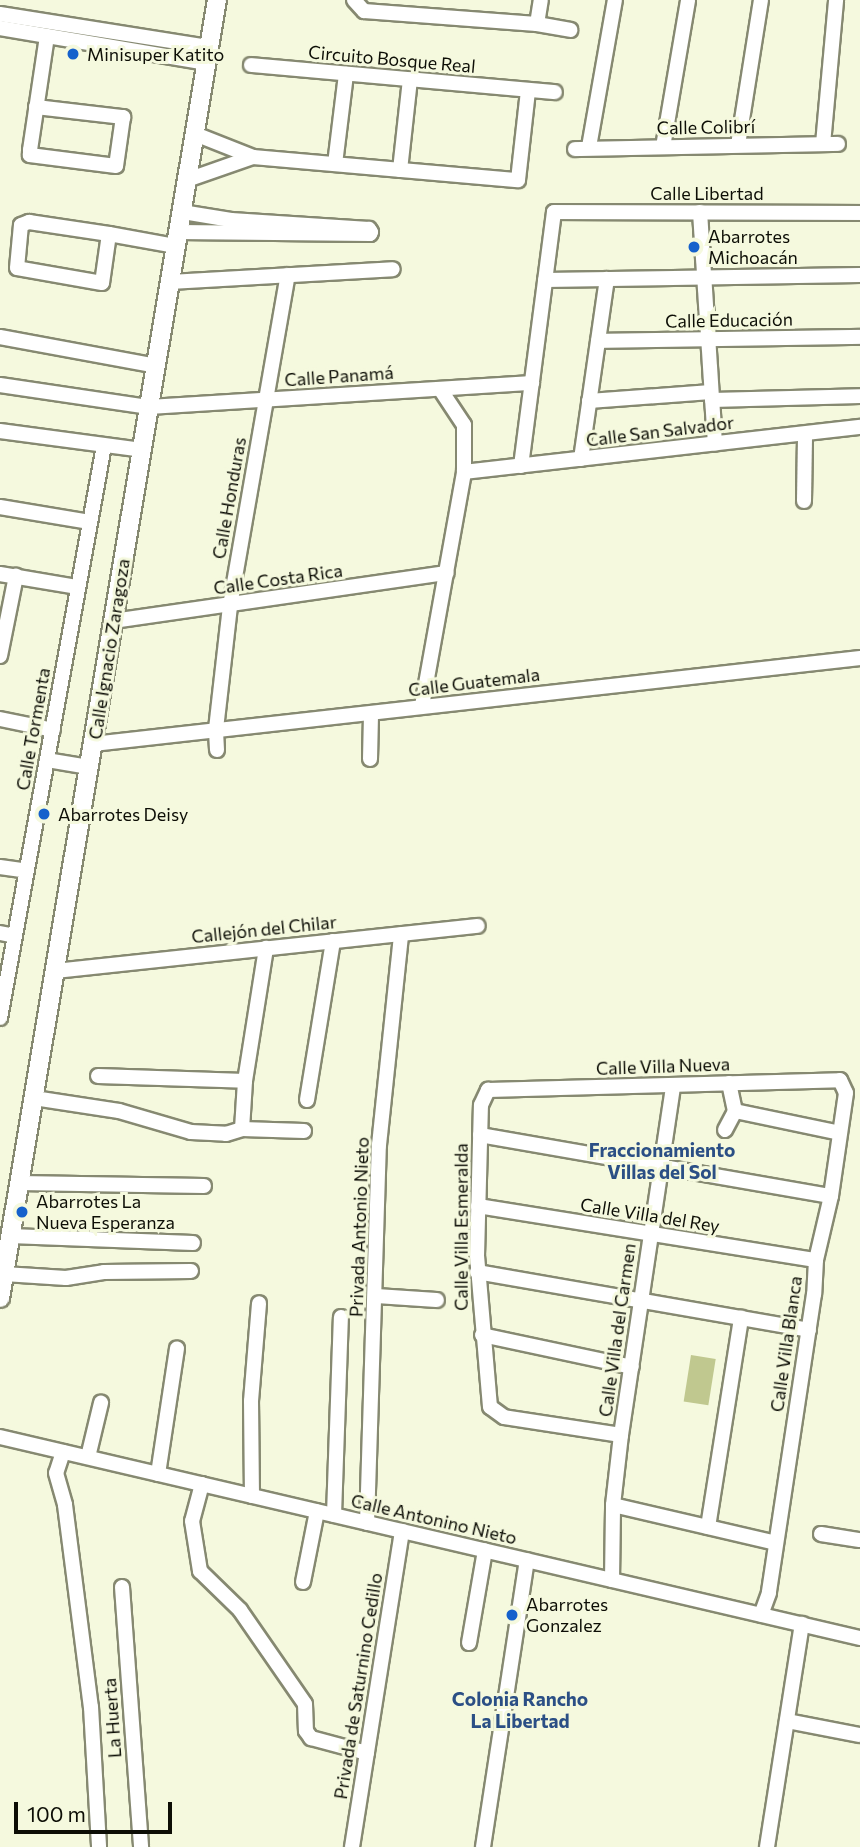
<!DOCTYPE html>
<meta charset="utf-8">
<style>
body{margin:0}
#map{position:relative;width:860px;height:1847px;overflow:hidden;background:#f5f9de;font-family:Commissioner,sans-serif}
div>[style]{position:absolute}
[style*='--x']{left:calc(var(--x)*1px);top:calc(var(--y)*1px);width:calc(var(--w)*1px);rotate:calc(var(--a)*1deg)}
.green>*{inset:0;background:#c0c88f;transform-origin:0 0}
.roads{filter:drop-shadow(2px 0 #868971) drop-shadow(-2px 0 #868971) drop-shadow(0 2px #868971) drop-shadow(0 -2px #868971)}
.minor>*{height:14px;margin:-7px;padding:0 7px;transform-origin:7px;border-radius:7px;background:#fff}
.major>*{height:18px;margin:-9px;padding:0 9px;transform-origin:9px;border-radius:9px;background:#fff}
.dots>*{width:19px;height:19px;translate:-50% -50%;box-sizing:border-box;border:4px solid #f5f9de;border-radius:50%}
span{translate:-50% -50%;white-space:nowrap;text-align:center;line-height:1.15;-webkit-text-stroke:6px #f5f9de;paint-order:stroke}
.poi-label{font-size:18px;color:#0d0e06}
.left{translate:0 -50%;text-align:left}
.street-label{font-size:18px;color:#0d0e06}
.neighbourhood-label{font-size:19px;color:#2b4f85;font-weight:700}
.scale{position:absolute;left:14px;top:1802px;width:158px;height:32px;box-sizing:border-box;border:4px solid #0d0e06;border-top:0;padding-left:9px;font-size:21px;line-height:24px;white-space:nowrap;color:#0d0e06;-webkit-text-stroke:5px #f5f9de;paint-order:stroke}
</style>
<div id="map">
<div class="green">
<div style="left:691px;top:1355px;width:25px;height:47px;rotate:9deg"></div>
</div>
<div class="roads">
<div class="minor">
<div style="--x:354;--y:0;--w:15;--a:48"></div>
<div style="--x:364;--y:11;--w:173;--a:4.3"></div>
<div style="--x:537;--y:24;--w:34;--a:10"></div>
<div style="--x:0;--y:14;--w:212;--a:9"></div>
<div style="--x:537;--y:24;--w:24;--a:-81"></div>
<div style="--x:0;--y:28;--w:210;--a:9.6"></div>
<div style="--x:251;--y:65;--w:305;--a:5.1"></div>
<div style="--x:36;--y:107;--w:88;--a:6.6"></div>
<div style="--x:123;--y:117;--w:49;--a:98.1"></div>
<div style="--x:116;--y:166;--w:87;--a:-172.7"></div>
<div style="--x:30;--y:155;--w:5;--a:-90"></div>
<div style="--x:30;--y:150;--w:115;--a:-81.5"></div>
<div style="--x:195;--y:134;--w:62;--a:21.6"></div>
<div style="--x:253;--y:157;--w:266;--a:5"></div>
<div style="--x:518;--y:180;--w:90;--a:-83.6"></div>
<div style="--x:823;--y:144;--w:145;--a:-84.8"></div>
<div style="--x:738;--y:145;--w:147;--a:-81"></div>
<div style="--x:589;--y:147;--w:149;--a:-80"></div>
<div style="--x:663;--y:147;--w:149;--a:-80.3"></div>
<div style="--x:575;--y:149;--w:263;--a:-1.1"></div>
<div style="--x:335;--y:164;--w:91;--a:-83"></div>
<div style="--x:400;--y:170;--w:91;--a:-83.7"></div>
<div style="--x:187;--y:180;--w:70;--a:-19.2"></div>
<div style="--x:700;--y:212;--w:232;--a:86.3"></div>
<div style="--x:178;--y:232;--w:192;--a:0.6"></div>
<div style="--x:370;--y:234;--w:2;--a:-63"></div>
<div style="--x:371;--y:232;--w:4;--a:-124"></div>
<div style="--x:369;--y:229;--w:138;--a:-176.3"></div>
<div style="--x:231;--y:220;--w:50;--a:-170.7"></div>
<div style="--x:109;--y:234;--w:49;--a:98.1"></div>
<div style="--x:102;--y:283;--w:86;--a:-170"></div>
<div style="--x:17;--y:268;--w:43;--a:-84.7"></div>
<div style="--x:21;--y:225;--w:9;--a:-21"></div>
<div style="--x:29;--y:222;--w:81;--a:8.5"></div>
<div style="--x:109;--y:234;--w:68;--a:10.2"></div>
<div style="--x:545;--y:280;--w:315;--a:-0.9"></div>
<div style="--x:170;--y:282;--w:223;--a:-3.3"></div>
<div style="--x:0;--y:337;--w:159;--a:10.5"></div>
<div style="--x:598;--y:341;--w:262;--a:-0.9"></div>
<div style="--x:0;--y:385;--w:151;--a:8.4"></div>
<div style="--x:149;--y:407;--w:384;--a:-3.6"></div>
<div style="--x:712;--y:400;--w:148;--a:-1.5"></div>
<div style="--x:589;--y:401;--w:122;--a:-4.2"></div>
<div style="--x:0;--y:431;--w:143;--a:7.6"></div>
<div style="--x:581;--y:459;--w:182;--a:-81.8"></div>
<div style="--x:521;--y:466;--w:256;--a:-82.6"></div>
<div style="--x:554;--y:212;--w:306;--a:0.2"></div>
<div style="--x:464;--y:472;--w:399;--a:-6.5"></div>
<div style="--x:804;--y:501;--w:67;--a:-89.1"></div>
<div style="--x:0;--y:507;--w:91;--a:9.5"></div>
<div style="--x:0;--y:574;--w:79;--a:9.5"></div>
<div style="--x:113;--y:621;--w:337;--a:-8.2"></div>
<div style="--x:0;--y:656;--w:82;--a:-78.7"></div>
<div style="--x:422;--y:706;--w:238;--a:-79.8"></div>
<div style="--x:464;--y:472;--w:47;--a:-90"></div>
<div style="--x:464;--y:425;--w:43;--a:-123.7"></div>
<div style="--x:0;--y:719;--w:54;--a:11.7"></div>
<div style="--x:93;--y:744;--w:772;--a:-6.4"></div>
<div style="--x:217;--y:750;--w:21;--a:-93"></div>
<div style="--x:216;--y:729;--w:124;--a:-83.5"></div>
<div style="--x:230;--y:606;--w:336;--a:-80.1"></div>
<div style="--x:370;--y:759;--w:44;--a:-88.7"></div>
<div style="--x:47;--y:760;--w:43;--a:9.5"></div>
<div style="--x:0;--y:867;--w:27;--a:8"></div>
<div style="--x:0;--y:933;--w:15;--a:11"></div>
<div style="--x:55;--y:971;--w:425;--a:-6.1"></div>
<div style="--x:0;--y:1018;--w:581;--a:-79.7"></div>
<div style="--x:98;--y:1076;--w:147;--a:1.9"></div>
<div style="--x:729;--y:1083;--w:29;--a:78"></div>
<div style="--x:34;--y:1098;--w:86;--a:8.7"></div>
<div style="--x:119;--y:1111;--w:75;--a:16.3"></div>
<div style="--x:191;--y:1132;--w:35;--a:3"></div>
<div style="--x:226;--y:1134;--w:17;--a:-17"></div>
<div style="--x:242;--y:1129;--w:62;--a:1.8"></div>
<div style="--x:307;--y:1100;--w:161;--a:-80.7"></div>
<div style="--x:735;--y:1111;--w:107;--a:11.8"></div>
<div style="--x:242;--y:1129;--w:48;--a:-86.4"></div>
<div style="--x:245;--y:1081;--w:135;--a:-81"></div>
<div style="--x:725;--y:1130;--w:21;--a:-62"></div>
<div style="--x:480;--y:1135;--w:356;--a:9.9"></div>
<div style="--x:19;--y:1183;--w:185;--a:0.9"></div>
<div style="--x:478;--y:1206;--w:342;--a:9.1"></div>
<div style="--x:10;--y:1236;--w:183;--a:2.2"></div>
<div style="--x:477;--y:1272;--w:337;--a:9.9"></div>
<div style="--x:4;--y:1274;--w:62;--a:3.7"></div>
<div style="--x:66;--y:1278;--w:38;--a:-9"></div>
<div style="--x:104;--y:1272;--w:87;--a:-0.7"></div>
<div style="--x:376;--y:1296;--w:61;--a:3.8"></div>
<div style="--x:482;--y:1335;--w:153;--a:12"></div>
<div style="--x:621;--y:1435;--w:118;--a:-171.3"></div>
<div style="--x:504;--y:1417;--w:17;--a:-144"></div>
<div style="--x:490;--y:1407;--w:152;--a:-94.9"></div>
<div style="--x:477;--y:1256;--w:151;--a:-88.5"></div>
<div style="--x:481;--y:1105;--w:17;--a:-65"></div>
<div style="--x:488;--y:1090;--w:352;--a:-1.6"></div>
<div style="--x:840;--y:1080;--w:14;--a:65"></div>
<div style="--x:846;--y:1093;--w:104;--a:98.3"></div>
<div style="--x:831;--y:1196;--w:66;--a:103.2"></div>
<div style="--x:816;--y:1260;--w:34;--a:93"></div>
<div style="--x:814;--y:1294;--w:302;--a:98.6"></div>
<div style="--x:769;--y:1593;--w:23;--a:110"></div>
<div style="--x:0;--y:1437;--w:883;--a:13.16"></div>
<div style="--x:63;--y:1452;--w:22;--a:108"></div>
<div style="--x:56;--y:1473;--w:33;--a:74"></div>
<div style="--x:65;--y:1505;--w:204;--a:82.7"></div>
<div style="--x:91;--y:1707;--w:140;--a:86.7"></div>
<div style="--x:88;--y:1457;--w:56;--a:-76.5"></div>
<div style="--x:158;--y:1474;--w:127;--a:-81.4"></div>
<div style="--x:202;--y:1484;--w:38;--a:105"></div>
<div style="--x:192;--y:1521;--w:51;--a:80.9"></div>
<div style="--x:200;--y:1571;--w:56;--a:44.3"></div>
<div style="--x:240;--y:1610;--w:114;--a:55.3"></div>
<div style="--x:305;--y:1704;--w:27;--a:88"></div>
<div style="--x:306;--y:1731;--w:9;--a:54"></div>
<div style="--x:311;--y:1738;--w:58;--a:15"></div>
<div style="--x:252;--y:1496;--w:95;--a:-90.6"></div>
<div style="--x:251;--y:1401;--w:98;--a:-85.3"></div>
<div style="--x:613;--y:1505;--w:167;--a:13.1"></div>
<div style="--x:334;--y:1515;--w:198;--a:-88"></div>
<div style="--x:367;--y:1523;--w:378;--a:-88.2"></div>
<div style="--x:379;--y:1145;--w:212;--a:-84"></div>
<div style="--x:708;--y:1527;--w:212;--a:-81"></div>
<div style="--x:821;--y:1534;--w:39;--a:9"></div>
<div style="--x:612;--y:1580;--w:75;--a:-89.2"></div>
<div style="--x:613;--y:1505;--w:70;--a:-83.5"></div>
<div style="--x:621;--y:1435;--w:352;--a:-81.5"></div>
<div style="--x:303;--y:1582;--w:72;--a:-78.8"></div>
<div style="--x:122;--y:1587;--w:261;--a:85.8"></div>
<div style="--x:469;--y:1643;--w:94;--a:-80.2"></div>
<div style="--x:787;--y:1721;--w:74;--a:10.9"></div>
<div style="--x:352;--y:1847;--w:320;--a:-81"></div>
<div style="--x:483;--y:1847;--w:290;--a:-81.3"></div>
<div style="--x:767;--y:1847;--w:226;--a:-81.1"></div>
</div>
<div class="major">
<div style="--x:0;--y:1298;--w:1316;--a:-80.51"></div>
</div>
</div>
<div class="dots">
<div style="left:73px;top:54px;background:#1561cc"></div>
<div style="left:694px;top:247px;background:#1561cc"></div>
<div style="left:44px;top:814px;background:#1561cc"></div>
<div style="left:22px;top:1212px;background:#1561cc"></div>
<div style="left:512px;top:1615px;background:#1561cc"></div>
</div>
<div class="poi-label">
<span class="left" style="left:87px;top:54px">Minisuper Katito</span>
<span class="left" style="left:708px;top:247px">Abarrotes<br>Michoacán</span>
<span class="left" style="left:58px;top:814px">Abarrotes Deisy</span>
<span class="left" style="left:36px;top:1212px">Abarrotes La<br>Nueva Esperanza</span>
<span class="left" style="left:526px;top:1615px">Abarrotes<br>Gonzalez</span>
</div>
<div class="street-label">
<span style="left:392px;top:59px;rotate:5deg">Circuito Bosque Real</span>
<span style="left:706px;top:127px;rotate:-1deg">Calle Colibrí</span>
<span style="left:707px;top:193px">Calle Libertad</span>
<span style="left:729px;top:320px;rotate:-1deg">Calle Educación</span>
<span style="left:339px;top:376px;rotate:-4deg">Calle Panamá</span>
<span style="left:660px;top:431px;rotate:-7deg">Calle San Salvador</span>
<span style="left:229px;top:498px;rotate:-80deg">Calle Honduras</span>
<span style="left:278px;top:579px;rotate:-8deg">Calle Costa Rica</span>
<span style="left:109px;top:649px;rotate:-81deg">Calle Ignacio Zaragoza</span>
<span style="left:474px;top:682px;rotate:-7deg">Calle Guatemala</span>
<span style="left:33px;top:729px;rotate:-80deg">Calle Tormenta</span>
<span style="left:264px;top:929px;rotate:-6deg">Callejón del Chilar</span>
<span style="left:663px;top:1066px;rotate:-2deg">Calle Villa Nueva</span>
<span style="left:650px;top:1215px;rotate:9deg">Calle Villa del Rey</span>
<span style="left:359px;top:1227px;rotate:-88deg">Privada Antonio Nieto</span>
<span style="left:461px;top:1227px;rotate:-90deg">Calle Villa Esmeralda</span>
<span style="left:617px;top:1330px;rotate:-82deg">Calle Villa del Carmen</span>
<span style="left:786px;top:1344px;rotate:-82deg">Calle Villa Blanca</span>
<span style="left:434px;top:1519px;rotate:13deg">Calle Antonino Nieto</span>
<span style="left:358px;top:1686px;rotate:-81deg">Privada de Saturnino Cedillo</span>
<span style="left:112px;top:1718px;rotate:-94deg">La Huerta</span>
</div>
<div class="neighbourhood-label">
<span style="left:662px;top:1161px">Fraccionamiento<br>Villas del Sol</span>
<span style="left:520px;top:1710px">Colonia Rancho<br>La Libertad</span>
</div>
<div class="scale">100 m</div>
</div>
